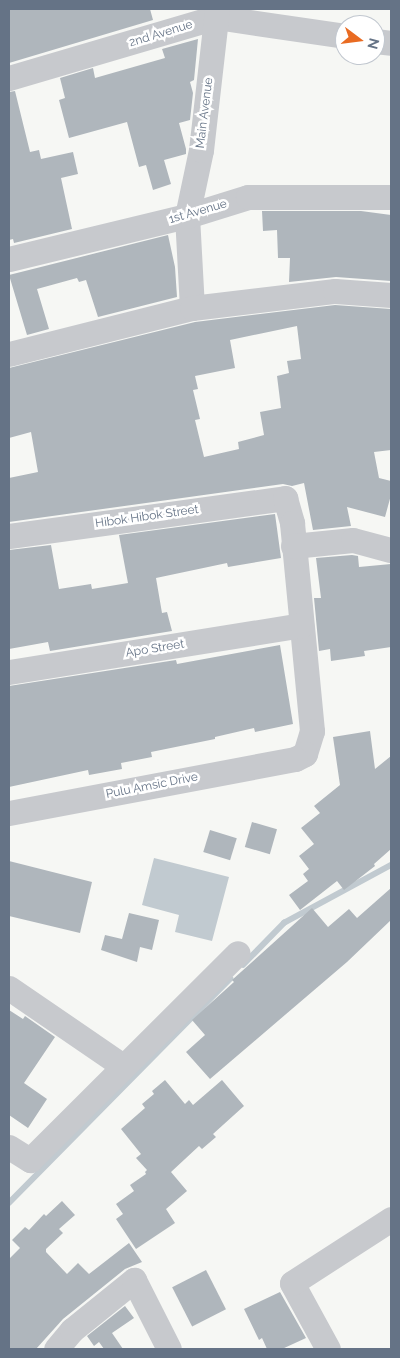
<!DOCTYPE html>
<style>
body{margin:0}
#map{position:relative;width:400px;height:1358px;overflow:hidden;background:#f6f7f4;font-family:Raleway,sans-serif}
div>[style]{position:absolute}
[style*='--x']{left:calc(var(--x)*1px);top:calc(var(--y)*1px);width:calc(var(--w)*1px);rotate:calc(var(--a)*1deg)}
.water>*{inset:0;background:#c1cad0}
.stream>*{height:5.5px;margin:-2.75px;padding:0 2.75px;transform-origin:2.75px;border-radius:2.75px;background:#c1cad0}
.building>*{inset:0;background:#afb6bc;transform-origin:0 0}
.minor>*{height:25px;margin:-12.5px;padding:0 12.5px;transform-origin:12.5px;border-radius:12.5px;background:#c7c9cd}
span{translate:-50% -50%;white-space:nowrap;text-align:center;line-height:1.15;-webkit-text-stroke:5px #fff;paint-order:stroke}
.street-label{font-size:12px;color:#657386}
.frame{position:absolute;inset:0;border:10px solid #657386;pointer-events:none}
.north{position:absolute;left:335px;top:15px;width:50px;height:50px;box-sizing:border-box;background:#fff;border:1px solid #c1c7cf;border-radius:50%;rotate:105deg;font-size:14px;font-weight:700;line-height:20px;text-align:center;color:#657386}
.north::after{content:'';display:block;margin:auto;width:18px;height:22px;background:#e96b22;clip-path:polygon(50% 0,100% 100%,50% 72%,0 100%)}
</style>
<div id="map">
<div class="water">
<div style="clip-path:polygon(154px 858px,229px 877px,212px 941px,175px 932px,179px 915px,142px 905px)"></div>
</div>
<div class="stream">
<div style="--x:243;--y:965;--w:59;--a:-45.7"></div>
<div style="--x:284;--y:923;--w:122;--a:-28.5"></div>
<div style="--x:9;--y:1203;--w:315;--a:-45.4"></div>
</div>
<div class="building">
<div style="clip-path:polygon(9px 9px,150px 9px,153px 20px,9px 63px)"></div>
<div style="clip-path:polygon(198px 39px,194px 80px,190px 82px,193px 93px,190px 120px,179px 123px,186px 149px,186px 154px,164px 160px,171px 184px,153px 190px,146px 165px,139px 167px,127px 122px,69px 138px,59px 100px,65px 98px,60px 78px,93px 68px,95px 78px,165px 58px,162px 49px)"></div>
<div style="clip-path:polygon(15px 91px,30px 152px,39px 150px,41px 159px,73px 152px,78px 174px,61px 178px,72px 229px,14px 243px,13px 239px,9px 240px,9px 92px)"></div>
<div style="clip-path:polygon(262px 211px,361px 211px,391px 215px,391px 281px,336px 277px,289px 282px,290px 258px,278px 258px,277px 230px,263px 231px)"></div>
<div style="clip-path:polygon(168px 235px,175px 267px,177px 297px,98px 317px,86px 280px,79px 282px,77px 278px,37px 289px,49px 329px,27px 335px,9px 275px)"></div>
<div style="clip-path:polygon(evenodd,335px 305px,391px 309px,391px 450px,374px 452px,379px 478px,391px 481px,391px 495px,385px 517px,347px 507px,351px 526px,313px 530px,304px 483px,292px 486px,283px 484px,9px 522px,9px 478px,38px 472px,31px 432px,9px 438px,9px 368px,195px 322px,335px 305px,297px 326px,301px 359px,287px 361px,289px 373px,277px 376px,281px 408px,260px 412px,264px 435px,238px 442px,239px 449px,204px 457px,195px 420px,200px 419px,193px 390px,198px 389px,195px 376px,235px 368px,230px 340px,297px 326px)"></div>
<div style="clip-path:polygon(275px 514px,281px 558px,228px 567px,227px 563px,156px 578px,162px 613px,167px 612px,172px 631px,50px 651px,48px 642px,9px 649px,9px 550px,51px 545px,59px 589px,91px 584px,92px 589px,128px 583px,119px 535px)"></div>
<div style="clip-path:polygon(352px 555px,358px 556px,359px 567px,391px 564px,391px 647px,364px 651px,365px 656px,331px 661px,330px 649px,319px 651px,314px 598px,321px 598px,316px 558px)"></div>
<div style="clip-path:polygon(280px 645px,293px 724px,255px 732px,254px 728px,215px 737px,215px 739px,151px 752px,152px 757px,121px 763px,122px 769px,89px 775px,88px 770px,9px 787px,9px 686px,176px 660px,177px 664px)"></div>
<div style="clip-path:polygon(370px 731px,375px 769px,391px 756px,391px 849px,374px 864px,375px 866px,344px 890px,337px 881px,300px 910px,289px 895px,308px 881px,303px 874px,309px 869px,299px 856px,314px 844px,301px 828px,320px 813px,314px 806px,340px 785px,333px 737px)"></div>
<div style="left:252px;top:822px;width:26px;height:26px;rotate:16deg"></div>
<div style="left:210px;top:830px;width:28px;height:23px;rotate:17deg"></div>
<div style="clip-path:polygon(9px 861px,92px 882px,80px 933px,9px 916px)"></div>
<div style="clip-path:polygon(391px 888px,391px 920px,347px 962px,210px 1079px,186px 1052px,205px 1035px,192px 1020px,234px 982px,232px 980px,312px 908px,328px 927px,349px 909px,357px 918px)"></div>
<div style="clip-path:polygon(129px 913px,159px 920px,152px 950px,140px 947px,137px 962px,101px 950px,105px 935px,122px 939px)"></div>
<div style="clip-path:polygon(9px 1010px,23px 1019px,25px 1016px,55px 1037px,24px 1083px,47px 1099px,28px 1128px,9px 1115px)"></div>
<div style="clip-path:polygon(165px 1080px,185px 1104px,189px 1100px,193px 1105px,222px 1080px,244px 1106px,213px 1134px,216px 1137px,202px 1149px,199px 1146px,171px 1172px,187px 1191px,166px 1209px,175px 1223px,136px 1249px,116px 1219px,123px 1214px,116px 1204px,134px 1191px,130px 1185px,146px 1174px,145px 1172px,147px 1170px,136px 1158px,141px 1154px,121px 1129px,145px 1108px,142px 1104px,154px 1094px,152px 1091px)"></div>
<div style="clip-path:polygon(62px 1201px,75px 1215px,59px 1229px,63px 1233px,46px 1249px,46px 1252px,67px 1274px,78px 1263px,89px 1274px,129px 1243px,142px 1262px,125px 1269px,63px 1319px,36px 1349px,9px 1349px,9px 1259px,20px 1248px,12px 1240px,25px 1227px,29px 1230px,44px 1214px,46px 1216px)"></div>
<div style="left:206px;top:1270px;width:44px;height:38px;rotate:63deg"></div>
<div style="clip-path:polygon(280px 1292px,306px 1338px,282px 1349px,267px 1349px,262px 1338px,259px 1340px,244px 1309px)"></div>
<div style="clip-path:polygon(125px 1306px,134px 1318px,112px 1333px,123px 1349px,104px 1349px,99px 1342px,94px 1346px,87px 1336px)"></div>
</div>
<div class="minor">
<div style="--x:375;--y:41;--w:16;--a:7"></div>
<div style="--x:9;--y:78;--w:216;--a:-16.4"></div>
<div style="--x:216;--y:17;--w:130;--a:8.4"></div>
<div style="--x:9;--y:259;--w:183;--a:-13.6"></div>
<div style="--x:187;--y:216;--w:64;--a:-17.3"></div>
<div style="--x:248;--y:197;--w:143;--a:0"></div>
<div style="--x:192;--y:308;--w:92;--a:-93.1"></div>
<div style="--x:187;--y:216;--w:67;--a:-78"></div>
<div style="--x:201;--y:150;--w:142;--a:-83.5"></div>
<div style="--x:9;--y:354;--w:189;--a:-14.1"></div>
<div style="--x:192;--y:308;--w:144;--a:-6.8"></div>
<div style="--x:335;--y:291;--w:56;--a:4.1"></div>
<div style="--x:9;--y:536;--w:279;--a:-7.8"></div>
<div style="--x:285;--y:498;--w:26;--a:74"></div>
<div style="--x:292;--y:523;--w:209;--a:84.5"></div>
<div style="--x:312;--y:731;--w:24;--a:107"></div>
<div style="--x:305;--y:754;--w:11;--a:153"></div>
<div style="--x:295;--y:759;--w:291;--a:169.3"></div>
<div style="--x:293;--y:546;--w:60;--a:-5.7"></div>
<div style="--x:353;--y:540;--w:39;--a:15"></div>
<div style="--x:9;--y:672;--w:296;--a:-9.1"></div>
<div style="--x:9;--y:988;--w:138;--a:34.4"></div>
<div style="--x:9;--y:1147;--w:25;--a:32"></div>
<div style="--x:30;--y:1160;--w:293;--a:-44.9"></div>
<div style="--x:56;--y:1349;--w:25;--a:-50"></div>
<div style="--x:72;--y:1330;--w:80;--a:-38.9"></div>
<div style="--x:134;--y:1280;--w:77;--a:63.1"></div>
<div style="--x:328;--y:1349;--w:75;--a:-118.6"></div>
<div style="--x:292;--y:1283;--w:118;--a:-32.9"></div>
</div>
<div class="street-label">
<span style="left:161px;top:34px;rotate:-17deg">2nd Avenue</span>
<span style="left:205px;top:113px;rotate:-83deg">Main Avenue</span>
<span style="left:198px;top:212px;rotate:-16deg">1st Avenue</span>
<span style="left:147px;top:517px;rotate:-8deg">Hibok Hibok Street</span>
<span style="left:155px;top:649px;rotate:-9deg">Apo Street</span>
<span style="left:152px;top:786px;rotate:-11deg">Pulu Amsic Drive</span>
</div>
<div class="frame"></div>
<div class="north">N</div>
</div>
